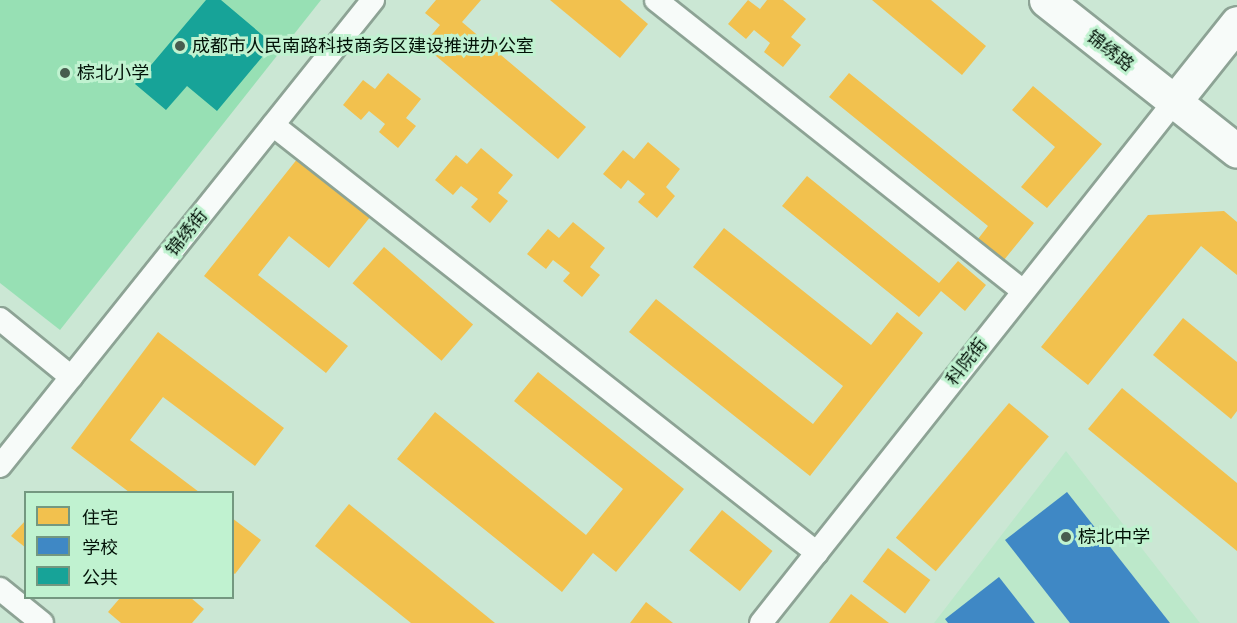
<!DOCTYPE html>
<meta charset="utf-8">
<style>
body{margin:0}
#map{position:relative;width:1237px;height:623px;overflow:hidden;background:#cbe7d4;font-family:"Nunito Sans","Noto Sans SC",sans-serif}
div>[style]{position:absolute}
[style*='--x']{left:calc(var(--x)*1px);top:calc(var(--y)*1px);width:calc(var(--w)*1px);rotate:calc(var(--a)*1deg)}
.built>*{inset:0;background:#bce8ca}
.green>*{inset:0;background:#97e0b4}
.homes>*{inset:0;background:#f2c14e;transform-origin:0 0}
.schools>*{inset:0;background:#3f88c5}
.public>*{inset:0;background:#17a398}
.roads{filter:drop-shadow(2px 0 #8da395) drop-shadow(-2px 0 #8da395) drop-shadow(0 2px #8da395) drop-shadow(0 -2px #8da395)}
.street>*{height:22px;margin:-11px;padding:0 11px;transform-origin:11px;border-radius:11px;background:#f7fbf9}
.secondary>*{height:33px;margin:-16.5px;padding:0 16.5px;transform-origin:16.5px;border-radius:16.5px;background:#f7fbf9}
.dots>*{width:16px;height:16px;translate:-50% -50%;box-sizing:border-box;border:3px solid #c0f2d0;border-radius:50%}
span{translate:-50% -50%;white-space:nowrap;text-align:center;line-height:1.15;-webkit-text-stroke:6px #c0f2d0;paint-order:stroke}
.poi-label{font-size:18px;color:#021107}
.left{translate:0 -50%;text-align:left}
.street-label{font-size:18px;color:#021107}
.legend{position:absolute;left:24px;top:491px;width:210px;height:108px;box-sizing:border-box;background:#c0f2d0;border:2px solid #749880;margin:0;padding:8px 10px;list-style:none;font-size:18px;color:#021107}
.legend li{display:flex;align-items:center;gap:12px;height:30px}
.legend b{width:30px;border:2px solid #749880}
</style>
<div id="map">
<div class="built">
<div style="clip-path:polygon(1066px 451px,1200px 623px,934px 623px)"></div>
</div>
<div class="green">
<div style="clip-path:polygon(0 0,321px 0,60px 330px,0 283px)"></div>
</div>
<div class="homes">
<div style="clip-path:polygon(436px 0,481px 0,462px 22px,586px 127px,558px 159px,423px 45px,440px 25px,425px 13px)"></div>
<div style="clip-path:polygon(550px 0,620px 0,648px 24px,620px 58px)"></div>
<div style="clip-path:polygon(748px 0,760px 9px,767px 0,783px 0,806px 19px,791px 37px,801px 45px,783px 67px,764px 52px,770px 43px,754px 30px,746px 39px,728px 24px)"></div>
<div style="clip-path:polygon(872px 0,931px 0,986px 46px,962px 75px)"></div>
<div style="clip-path:polygon(388px 73px,421px 99px,406px 118px,416px 126px,398px 148px,379px 132px,385px 124px,369px 111px,361px 120px,343px 105px,363px 80px,375px 89px)"></div>
<div style="clip-path:polygon(849px 73px,1034px 223px,1004px 260px,978px 239px,988px 226px,829px 97px)"></div>
<div style="clip-path:polygon(1033px 86px,1102px 144px,1047px 208px,1021px 187px,1055px 147px,1012px 110px)"></div>
<div style="clip-path:polygon(648px 142px,680px 169px,666px 187px,675px 196px,657px 218px,638px 202px,645px 194px,628px 180px,621px 189px,603px 174px,623px 150px,634px 159px)"></div>
<div style="clip-path:polygon(481px 148px,513px 175px,498px 193px,508px 201px,490px 223px,471px 207px,478px 199px,461px 186px,453px 195px,435px 180px,456px 155px,467px 164px)"></div>
<div style="clip-path:polygon(298px 158px,371px 216px,329px 268px,289px 236px,258px 275px,348px 346px,326px 373px,204px 276px)"></div>
<div style="clip-path:polygon(807px 176px,939px 283px,958px 261px,986px 285px,965px 311px,941px 291px,919px 317px,782px 206px)"></div>
<div style="clip-path:polygon(1224px 211px,1237px 222px,1237px 275px,1201px 246px,1088px 385px,1041px 347px,1148px 215px)"></div>
<div style="clip-path:polygon(573px 222px,605px 248px,590px 267px,600px 275px,582px 297px,563px 281px,570px 273px,553px 260px,546px 269px,527px 254px,548px 229px,559px 238px)"></div>
<div style="clip-path:polygon(724px 228px,871px 345px,897px 312px,923px 333px,810px 476px,629px 332px,656px 299px,813px 424px,843px 386px,693px 267px)"></div>
<div style="left:384px;top:247px;width:118px;height:48px;rotate:41deg"></div>
<div style="clip-path:polygon(1183px 318px,1237px 362px,1237px 411px,1231px 419px,1153px 355px)"></div>
<div style="clip-path:polygon(158px 332px,284px 428px,255px 466px,163px 397px,130px 440px,199px 492px,129px 492px,71px 448px)"></div>
<div style="clip-path:polygon(538px 372px,684px 489px,616px 572px,593px 553px,562px 592px,397px 459px,435px 412px,586px 535px,623px 489px,514px 401px)"></div>
<div style="clip-path:polygon(1122px 388px,1237px 483px,1237px 551px,1088px 429px)"></div>
<div style="left:1009px;top:403px;width:52px;height:176px;rotate:40deg"></div>
<div style="clip-path:polygon(349px 504px,495px 623px,411px 623px,315px 546px)"></div>
<div style="left:722px;top:510px;width:65px;height:52px;rotate:39deg"></div>
<div style="clip-path:polygon(232px 518px,261px 540px,235px 574px,232px 572px)"></div>
<div style="clip-path:polygon(26px 520px,26px 548px,11px 536px)"></div>
<div style="left:888px;top:548px;width:53px;height:42px;rotate:37deg"></div>
<div style="clip-path:polygon(851px 594px,889px 623px,829px 623px)"></div>
<div style="clip-path:polygon(120px 598px,191px 598px,204px 609px,192px 623px,121px 623px,108px 612px)"></div>
<div style="clip-path:polygon(646px 602px,673px 623px,630px 623px)"></div>
</div>
<div class="schools">
<div style="clip-path:polygon(1067px 492px,1170px 623px,1070px 623px,1005px 540px)"></div>
<div style="clip-path:polygon(999px 577px,1035px 623px,948px 623px,945px 619px)"></div>
</div>
<div class="public">
<div style="clip-path:polygon(206px 0,221px 0,273px 44px,217px 111px,187px 86px,166px 110px,135px 84px)"></div>
</div>
<div class="roads">
<div class="street">
<div style="--x:656;--y:0;--w:468;--a:38.4"></div>
<div style="--x:273;--y:125;--w:692;--a:38.19"></div>
<div style="--x:0;--y:319;--w:92;--a:39.2"></div>
<div style="--x:0;--y:466;--w:597;--a:-51.33"></div>
<div style="--x:0;--y:589;--w:54;--a:39"></div>
<div style="--x:761;--y:623;--w:665;--a:-51.6"></div>
</div>
<div class="secondary">
<div style="--x:1046;--y:0;--w:243;--a:38.3"></div>
<div style="--x:1174;--y:102;--w:101;--a:-51.4"></div>
</div>
</div>
<div class="dots">
<div style="left:180px;top:46px;background:#485c4f"></div>
<div style="left:65px;top:73px;background:#485c4f"></div>
<div style="left:1066px;top:537px;background:#485c4f"></div>
</div>
<div class="poi-label">
<span class="left" style="left:192px;top:46px">成都市人民南路科技商务区建设推进办公室</span>
<span class="left" style="left:77px;top:73px">棕北小学</span>
<span class="left" style="left:1078px;top:537px">棕北中学</span>
</div>
<div class="street-label">
<span style="left:1110px;top:51px;rotate:38deg">锦绣路</span>
<span style="left:187px;top:233px;rotate:-51deg">锦绣街</span>
<span style="left:967px;top:362px;rotate:-52deg">科院街</span>
</div>
<ul class="legend">
<li><b style="height:16px;background:#f2c14e"></b>住宅</li>
<li><b style="height:16px;background:#3f88c5"></b>学校</li>
<li><b style="height:16px;background:#17a398"></b>公共</li>
</ul>
</div>
